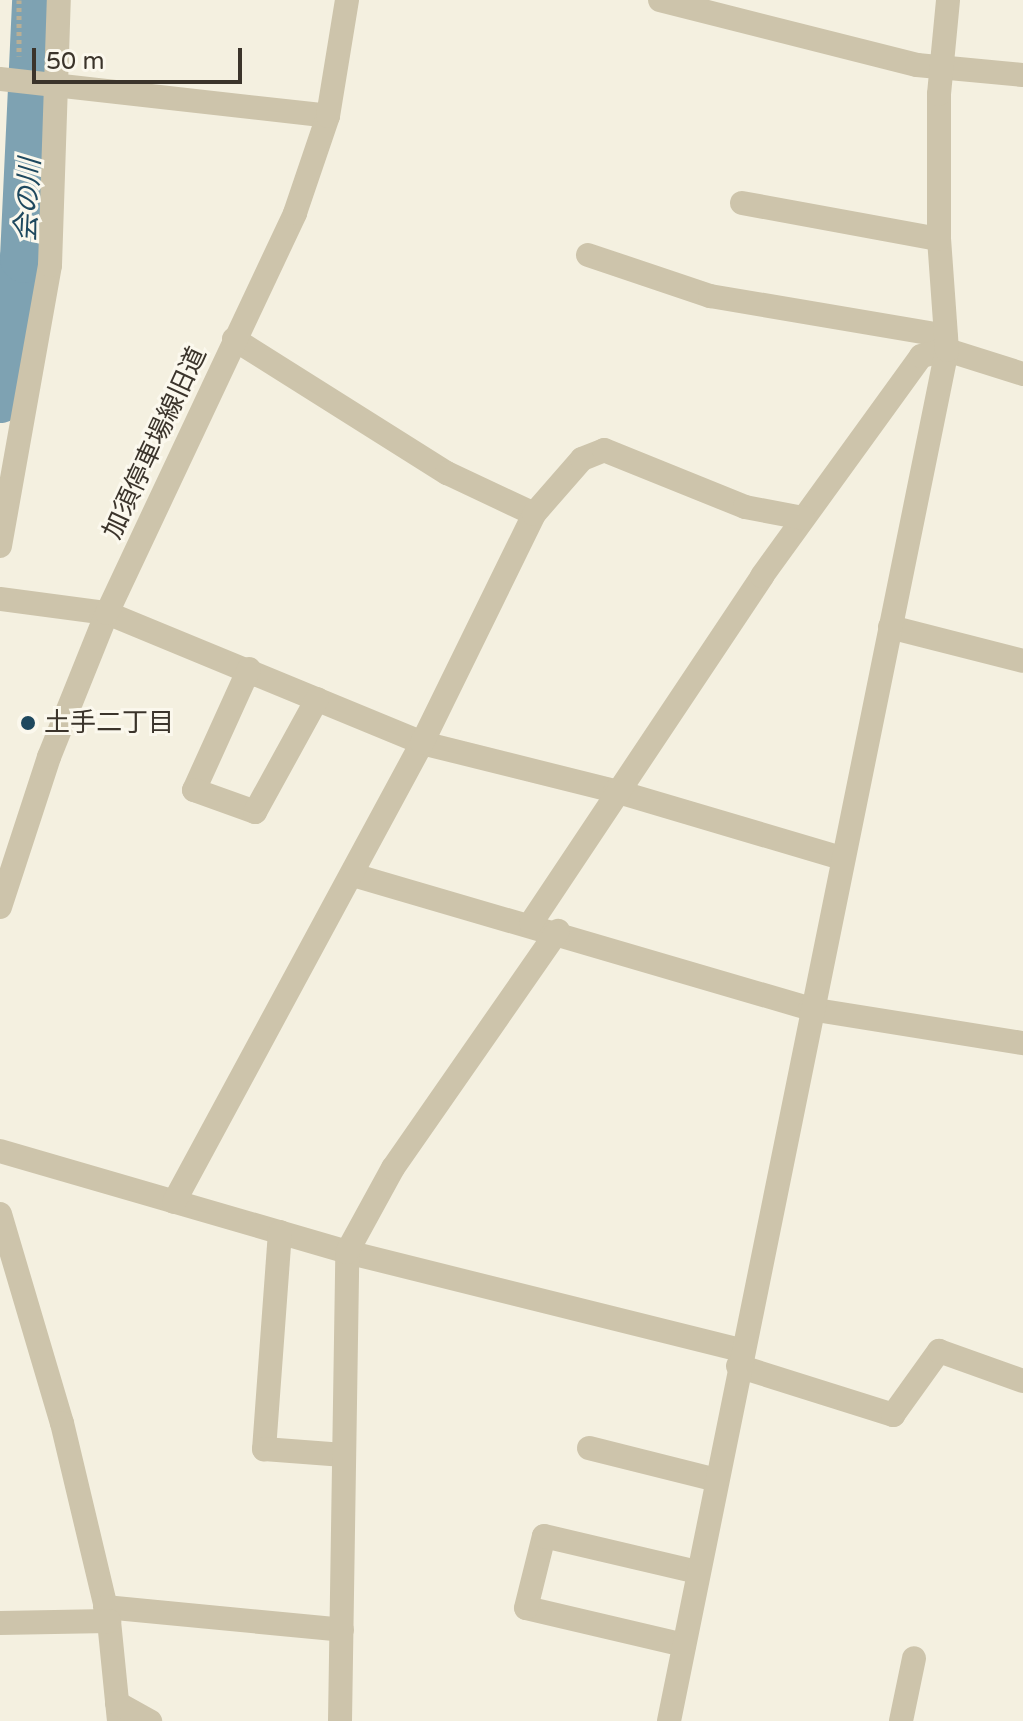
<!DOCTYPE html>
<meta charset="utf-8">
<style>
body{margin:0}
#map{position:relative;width:1023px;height:1721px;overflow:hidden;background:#f4f0e0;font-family:"Varela Round","Noto Sans JP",sans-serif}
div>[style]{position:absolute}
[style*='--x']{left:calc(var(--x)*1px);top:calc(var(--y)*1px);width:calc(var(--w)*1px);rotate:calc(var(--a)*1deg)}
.river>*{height:50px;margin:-25px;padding:0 25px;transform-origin:25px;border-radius:25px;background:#7ea2b2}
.path>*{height:5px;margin-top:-2.5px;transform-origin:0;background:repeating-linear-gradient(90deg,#b9af95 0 4px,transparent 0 8px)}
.minor>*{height:24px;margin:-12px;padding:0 12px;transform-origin:12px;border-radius:12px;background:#cdc4ab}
.dots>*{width:22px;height:22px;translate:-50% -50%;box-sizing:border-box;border:4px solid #fbf8ed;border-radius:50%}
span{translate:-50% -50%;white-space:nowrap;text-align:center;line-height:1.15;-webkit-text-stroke:6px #fbf8ed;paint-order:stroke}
.street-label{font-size:26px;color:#3b342b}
.poi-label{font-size:26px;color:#3b342b}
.left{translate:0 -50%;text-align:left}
.water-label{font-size:28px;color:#1e485e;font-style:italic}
.scale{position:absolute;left:32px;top:48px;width:210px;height:36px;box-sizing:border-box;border:4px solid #3b342b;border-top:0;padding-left:10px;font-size:24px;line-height:28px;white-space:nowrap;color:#3b342b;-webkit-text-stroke:6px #fbf8ed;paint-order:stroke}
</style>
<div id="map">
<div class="river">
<div style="--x:0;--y:398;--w:142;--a:-79.9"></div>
<div style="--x:25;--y:258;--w:258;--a:-87.3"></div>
</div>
<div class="path">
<div style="--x:19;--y:0;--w:56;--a:90"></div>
</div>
<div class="minor">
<div style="--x:660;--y:0;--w:265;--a:14.2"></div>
<div style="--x:917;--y:65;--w:106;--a:5.4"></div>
<div style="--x:0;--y:79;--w:330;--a:6.4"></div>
<div style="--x:742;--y:203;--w:200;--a:10.4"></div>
<div style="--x:588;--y:255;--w:129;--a:18.6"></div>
<div style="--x:710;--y:296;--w:239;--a:9.6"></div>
<div style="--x:234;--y:339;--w:252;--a:32.2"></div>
<div style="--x:447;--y:473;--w:96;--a:25.2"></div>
<div style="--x:0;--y:546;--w:285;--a:-79.9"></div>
<div style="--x:50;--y:265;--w:265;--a:-88.1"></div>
<div style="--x:0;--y:599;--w:108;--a:7.5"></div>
<div style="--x:107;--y:613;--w:341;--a:22.4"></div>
<div style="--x:422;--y:743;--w:199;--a:14"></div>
<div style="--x:615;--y:791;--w:236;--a:16.5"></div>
<div style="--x:890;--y:627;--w:137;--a:14.3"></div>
<div style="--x:249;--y:669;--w:133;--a:114.4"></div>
<div style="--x:194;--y:790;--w:65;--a:19.8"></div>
<div style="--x:255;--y:812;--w:129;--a:-61.2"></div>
<div style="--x:353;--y:875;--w:476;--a:16.3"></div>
<div style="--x:810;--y:1009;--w:216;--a:9.1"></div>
<div style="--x:0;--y:907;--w:158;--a:-71.9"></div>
<div style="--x:49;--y:757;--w:155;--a:-68.1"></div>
<div style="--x:107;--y:613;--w:442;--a:-64.8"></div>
<div style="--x:295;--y:213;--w:102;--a:-71.2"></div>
<div style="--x:328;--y:116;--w:118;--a:-80.7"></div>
<div style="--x:531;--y:923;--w:417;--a:-56.3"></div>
<div style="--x:762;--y:576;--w:271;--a:-54.1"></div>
<div style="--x:921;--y:356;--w:27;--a:-13"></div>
<div style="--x:947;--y:350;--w:80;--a:17.5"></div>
<div style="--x:0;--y:1151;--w:361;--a:16.2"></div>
<div style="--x:347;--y:1252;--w:406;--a:14"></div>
<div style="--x:174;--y:1202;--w:522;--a:-61.62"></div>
<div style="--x:422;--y:743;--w:255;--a:-63.9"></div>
<div style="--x:534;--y:514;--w:73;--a:-48.9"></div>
<div style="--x:582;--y:459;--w:24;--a:-22"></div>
<div style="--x:604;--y:450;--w:152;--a:22"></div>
<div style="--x:745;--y:507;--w:59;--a:10.7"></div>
<div style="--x:0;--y:1214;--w:218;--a:73.5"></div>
<div style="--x:62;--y:1423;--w:204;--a:76.6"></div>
<div style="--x:109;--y:1621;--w:100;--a:84.3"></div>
<div style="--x:280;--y:1232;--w:218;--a:94.2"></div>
<div style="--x:264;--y:1449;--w:80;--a:4.3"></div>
<div style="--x:738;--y:1366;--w:163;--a:17.5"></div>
<div style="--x:893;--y:1415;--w:79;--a:-54.3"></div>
<div style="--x:939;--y:1351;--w:89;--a:19.7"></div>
<div style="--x:589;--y:1448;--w:131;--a:14.1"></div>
<div style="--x:105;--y:1607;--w:238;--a:5.5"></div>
<div style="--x:0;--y:1623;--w:109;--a:-1.1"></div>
<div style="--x:684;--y:1645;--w:162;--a:-166.8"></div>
<div style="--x:526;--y:1608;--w:74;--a:-76"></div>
<div style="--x:544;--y:1536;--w:158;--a:13.2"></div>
<div style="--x:117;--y:1703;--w:38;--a:29"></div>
<div style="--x:340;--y:1721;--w:469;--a:-89.1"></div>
<div style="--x:347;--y:1252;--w:96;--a:-61.3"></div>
<div style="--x:393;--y:1168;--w:289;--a:-55.2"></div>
<div style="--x:669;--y:1721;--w:1399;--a:-78.54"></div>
<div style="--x:947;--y:350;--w:111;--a:-94.1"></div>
<div style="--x:939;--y:239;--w:145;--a:-90"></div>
<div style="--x:939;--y:94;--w:94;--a:-84.5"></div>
<div style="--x:901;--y:1721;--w:64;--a:-78.3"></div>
</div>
<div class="dots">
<div style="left:28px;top:723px;background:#1e485e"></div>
</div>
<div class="street-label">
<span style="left:155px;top:443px;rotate:-65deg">加須停車場線旧道</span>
</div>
<div class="poi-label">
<span class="left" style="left:44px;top:723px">土手二丁目</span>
</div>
<div class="water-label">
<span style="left:28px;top:200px;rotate:-87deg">会の川</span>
</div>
<div class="scale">50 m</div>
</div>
